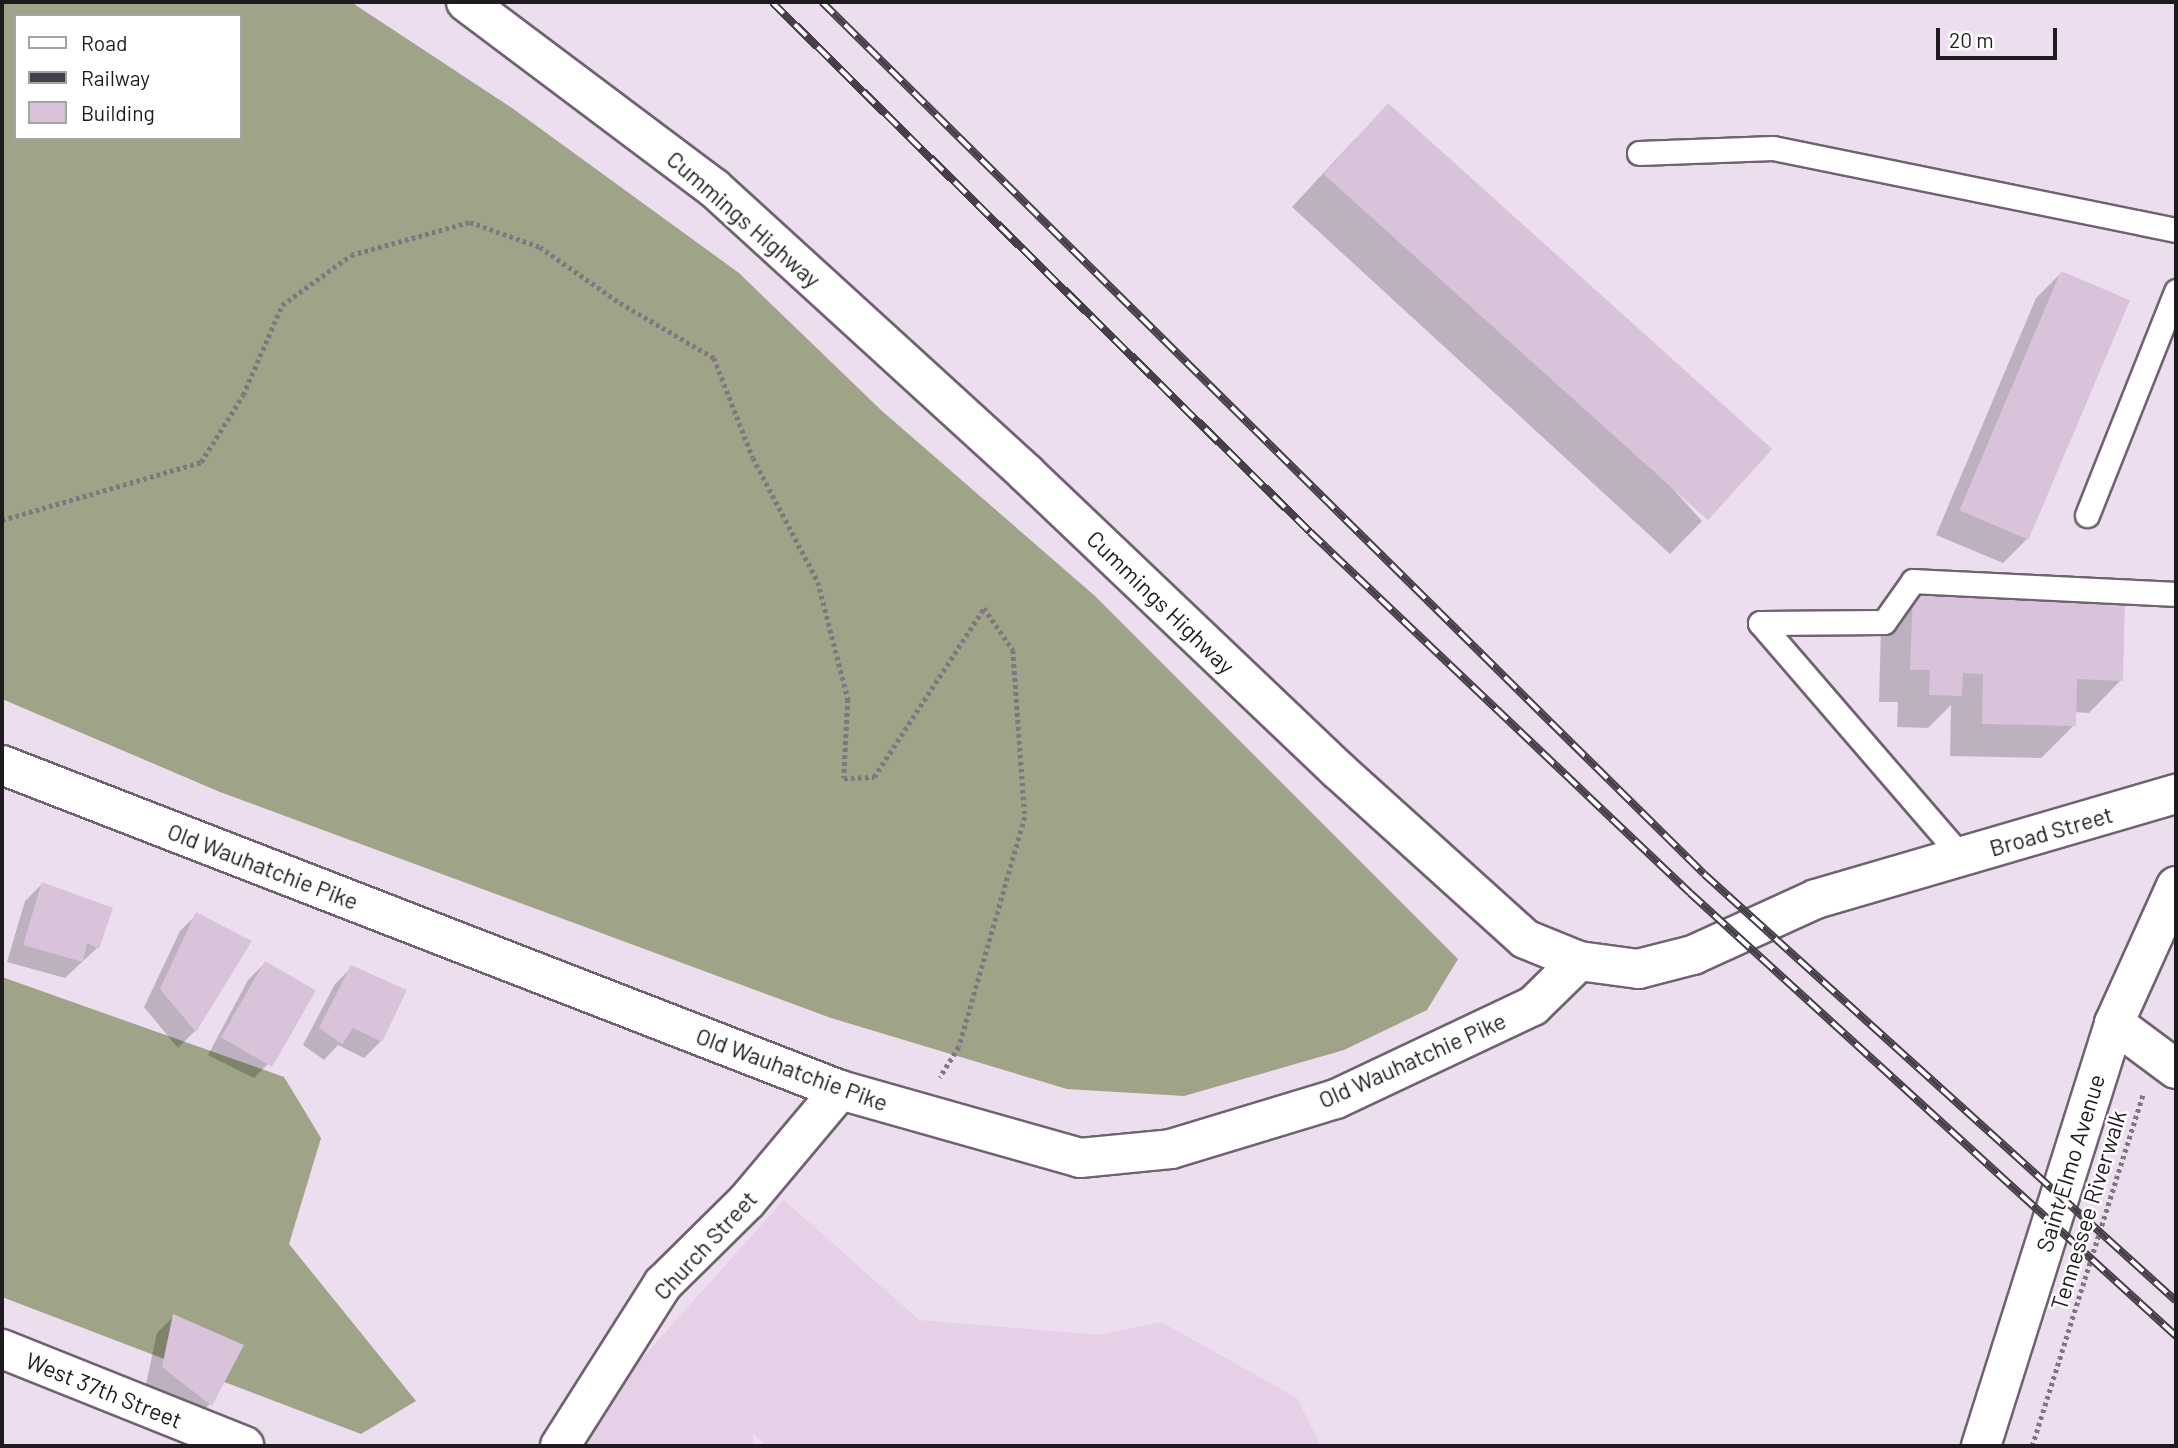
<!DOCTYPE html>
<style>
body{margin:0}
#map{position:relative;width:2178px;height:1448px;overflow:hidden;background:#eddeef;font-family:Barlow,sans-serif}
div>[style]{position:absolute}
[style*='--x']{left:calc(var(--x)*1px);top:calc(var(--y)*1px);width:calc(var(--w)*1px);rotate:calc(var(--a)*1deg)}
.built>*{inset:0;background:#e5d0e7}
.forest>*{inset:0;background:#9fa387}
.shadow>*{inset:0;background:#0003}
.building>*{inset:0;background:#d9c3db;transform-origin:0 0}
.path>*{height:4.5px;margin-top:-2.25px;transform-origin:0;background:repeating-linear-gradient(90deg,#807681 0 3.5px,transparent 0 7px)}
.roads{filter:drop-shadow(2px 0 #706271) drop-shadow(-2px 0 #706271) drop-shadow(0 2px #706271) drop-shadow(0 -2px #706271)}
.lane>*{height:23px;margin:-11.5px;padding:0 11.5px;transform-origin:11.5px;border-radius:11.5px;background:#fff}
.street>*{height:38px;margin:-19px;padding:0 19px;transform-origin:19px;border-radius:19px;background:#fff}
.secondary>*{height:38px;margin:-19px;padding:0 19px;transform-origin:19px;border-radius:19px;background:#fff}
.primary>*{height:38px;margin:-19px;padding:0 19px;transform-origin:19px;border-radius:19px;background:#fff}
.rail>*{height:8px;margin-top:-4px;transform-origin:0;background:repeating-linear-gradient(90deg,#fff 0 16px,#453f47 0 32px);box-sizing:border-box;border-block:2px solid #453f47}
span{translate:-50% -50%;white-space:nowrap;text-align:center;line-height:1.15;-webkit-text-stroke:5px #fff;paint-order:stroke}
.street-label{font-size:23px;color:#1f1a20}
.frame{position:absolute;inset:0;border:4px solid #1f1a20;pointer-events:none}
.legend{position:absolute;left:14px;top:14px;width:228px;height:126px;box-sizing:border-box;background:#fff;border:2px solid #a5a3a6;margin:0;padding:9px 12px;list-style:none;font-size:21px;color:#1f1a20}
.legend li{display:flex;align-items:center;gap:14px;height:35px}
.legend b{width:35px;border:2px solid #a5a3a6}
.scale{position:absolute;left:1936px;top:28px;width:121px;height:32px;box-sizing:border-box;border:4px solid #1f1a20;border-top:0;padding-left:9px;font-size:21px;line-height:24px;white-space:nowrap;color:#1f1a20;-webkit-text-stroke:5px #fff;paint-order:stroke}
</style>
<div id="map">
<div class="built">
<div style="clip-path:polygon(784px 1200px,919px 1320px,1099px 1335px,1161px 1322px,1297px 1398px,1321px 1446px,766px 1446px,753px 1433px,753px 1446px,581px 1446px,636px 1365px)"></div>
</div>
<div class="forest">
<div style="clip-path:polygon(evenodd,2px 2px,351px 2px,512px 108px,739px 273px,882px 411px,1095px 596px,1458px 959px,1427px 1010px,1344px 1050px,1184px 1096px,1067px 1089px,831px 1018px,220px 792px,2px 699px,2px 2px,16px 16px,240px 16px,240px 138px,16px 138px,16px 16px)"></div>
<div style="clip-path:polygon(2px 977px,284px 1077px,321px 1138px,289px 1244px,416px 1401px,361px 1434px,2px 1297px)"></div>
</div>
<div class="shadow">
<div style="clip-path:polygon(1356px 138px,1702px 521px,1670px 554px,1292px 207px)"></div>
<div style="clip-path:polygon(2061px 273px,2028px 538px,2003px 563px,1936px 535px,2036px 298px)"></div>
<div style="clip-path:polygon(1913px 594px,2121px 680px,2089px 713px,2074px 712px,2074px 725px,2041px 758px,1950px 756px,1951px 705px,1928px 728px,1897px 727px,1898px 702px,1879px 702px,1881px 627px)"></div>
<div style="clip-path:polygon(42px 884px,111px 909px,97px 948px,65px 978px,7px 962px,25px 901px)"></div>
<div style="clip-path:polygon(197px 914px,249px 941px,195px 1031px,178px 1048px,144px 1007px,180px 931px)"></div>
<div style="clip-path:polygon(265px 963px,271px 1061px,254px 1078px,208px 1055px,248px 980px)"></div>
<div style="clip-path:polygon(352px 967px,381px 1041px,364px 1058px,338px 1045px,324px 1060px,303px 1045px,335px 984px)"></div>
<div style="clip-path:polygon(174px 1316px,210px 1404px,194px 1421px,146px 1384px,157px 1333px)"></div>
</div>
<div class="building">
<div style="left:1388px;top:103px;width:517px;height:96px;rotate:42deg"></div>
<div style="left:2061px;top:271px;width:75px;height:260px;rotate:23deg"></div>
<div style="clip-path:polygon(1913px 592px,2125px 598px,2123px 681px,2077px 679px,2076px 726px,1982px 724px,1983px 674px,1963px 673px,1962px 696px,1929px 695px,1930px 670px,1910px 670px)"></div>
<div style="clip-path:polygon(42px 882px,113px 908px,99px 949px,87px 943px,83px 962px,23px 945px)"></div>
<div style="clip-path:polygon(196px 912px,252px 941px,196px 1032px,160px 989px)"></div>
<div style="left:265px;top:961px;width:59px;height:88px;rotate:30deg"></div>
<div style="clip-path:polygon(351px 965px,407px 990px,382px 1042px,353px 1028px,342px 1044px,319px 1028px)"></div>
<div style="clip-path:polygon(173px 1314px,244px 1345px,212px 1406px,162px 1367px)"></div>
</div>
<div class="path">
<div style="--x:2;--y:520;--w:207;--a:-16.2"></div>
<div style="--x:201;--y:462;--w:79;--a:-57.9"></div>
<div style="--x:243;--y:395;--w:98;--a:-66.6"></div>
<div style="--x:282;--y:305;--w:85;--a:-35.9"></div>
<div style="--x:351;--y:255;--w:123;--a:-15.5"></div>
<div style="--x:470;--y:222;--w:74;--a:19.7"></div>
<div style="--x:540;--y:247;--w:98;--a:35"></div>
<div style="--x:620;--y:303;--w:109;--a:30.3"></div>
<div style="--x:714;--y:358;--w:107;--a:68.7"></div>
<div style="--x:753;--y:458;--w:140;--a:62.3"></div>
<div style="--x:818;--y:582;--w:121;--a:75.6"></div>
<div style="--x:848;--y:699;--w:79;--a:92.9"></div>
<div style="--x:844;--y:778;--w:30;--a:-2"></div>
<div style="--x:874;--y:777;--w:202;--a:-56.9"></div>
<div style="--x:984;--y:608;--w:51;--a:55.4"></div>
<div style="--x:1013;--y:650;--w:167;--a:85.9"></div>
<div style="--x:1025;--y:817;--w:239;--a:106"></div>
<div style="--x:959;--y:1047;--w:36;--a:122"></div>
<div style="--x:2032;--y:1446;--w:370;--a:-72.5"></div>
</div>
<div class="roads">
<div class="lane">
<div style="--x:1639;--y:153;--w:134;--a:-2.1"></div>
<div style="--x:1773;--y:148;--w:411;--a:11.5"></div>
<div style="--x:2087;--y:515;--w:241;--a:-68.3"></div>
<div style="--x:1962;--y:857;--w:309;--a:-130.8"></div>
<div style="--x:1760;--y:623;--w:124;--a:-0.5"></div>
<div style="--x:1884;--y:622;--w:50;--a:-54.7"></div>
<div style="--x:1913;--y:581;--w:263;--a:2.8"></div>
</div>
<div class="street">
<div style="--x:2;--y:765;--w:899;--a:21.2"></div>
<div style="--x:840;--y:1090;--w:249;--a:15.8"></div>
<div style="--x:1080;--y:1158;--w:91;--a:-5.6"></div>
<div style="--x:1171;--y:1149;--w:172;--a:-16.9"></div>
<div style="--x:1336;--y:1099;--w:218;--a:-25.3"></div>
<div style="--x:1533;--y:1006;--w:64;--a:-44.4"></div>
<div style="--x:2;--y:1349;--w:261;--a:21.8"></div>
<div style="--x:560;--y:1446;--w:192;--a:-57.6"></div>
<div style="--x:663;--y:1284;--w:118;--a:-44.7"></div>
<div style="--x:747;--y:1201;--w:145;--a:-50"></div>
<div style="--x:1981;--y:1446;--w:443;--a:-72.5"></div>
</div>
<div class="secondary">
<div style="--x:2176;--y:886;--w:150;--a:114.3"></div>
<div style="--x:2114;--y:1023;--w:77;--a:36.6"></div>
</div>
<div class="primary">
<div style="--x:466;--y:2;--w:310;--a:36.9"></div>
<div style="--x:714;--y:188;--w:423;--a:42.4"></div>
<div style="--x:1026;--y:473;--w:431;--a:43.6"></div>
<div style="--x:1338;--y:770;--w:252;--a:42.1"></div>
<div style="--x:1525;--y:939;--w:58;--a:22.2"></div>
<div style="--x:1579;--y:961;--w:60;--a:7.7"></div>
<div style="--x:1638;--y:969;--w:57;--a:-14.3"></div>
<div style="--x:1693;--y:955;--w:135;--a:-24.5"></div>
<div style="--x:1816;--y:899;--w:375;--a:-16.3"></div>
</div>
</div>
<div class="rail">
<div style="--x:772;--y:2;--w:755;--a:44.57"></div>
<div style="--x:1310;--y:532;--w:524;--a:43.53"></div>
<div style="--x:1690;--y:893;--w:658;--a:42.35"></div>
<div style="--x:822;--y:2;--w:1240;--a:44.67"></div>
<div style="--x:1704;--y:874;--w:636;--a:42.13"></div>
</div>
<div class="street-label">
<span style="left:744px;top:219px;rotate:41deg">Cummings Highway</span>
<span style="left:1161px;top:602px;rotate:44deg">Cummings Highway</span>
<span style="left:2051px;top:831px;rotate:-16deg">Broad Street</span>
<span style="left:263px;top:866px;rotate:21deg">Old Wauhatchie Pike</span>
<span style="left:1412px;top:1060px;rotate:-24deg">Old Wauhatchie Pike</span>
<span style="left:792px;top:1069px;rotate:20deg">Old Wauhatchie Pike</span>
<span style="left:2070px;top:1163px;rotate:-73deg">Saint Elmo Avenue</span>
<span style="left:2088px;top:1210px;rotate:-73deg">Tennessee Riverwalk</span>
<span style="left:705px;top:1245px;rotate:-47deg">Church Street</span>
<span style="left:104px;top:1390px;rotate:22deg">West 37th Street</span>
</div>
<div class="frame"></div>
<ul class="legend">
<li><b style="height:9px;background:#fff"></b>Road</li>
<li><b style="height:9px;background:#453f47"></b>Railway</li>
<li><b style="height:19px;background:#d9c3db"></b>Building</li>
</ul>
<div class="scale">20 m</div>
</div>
